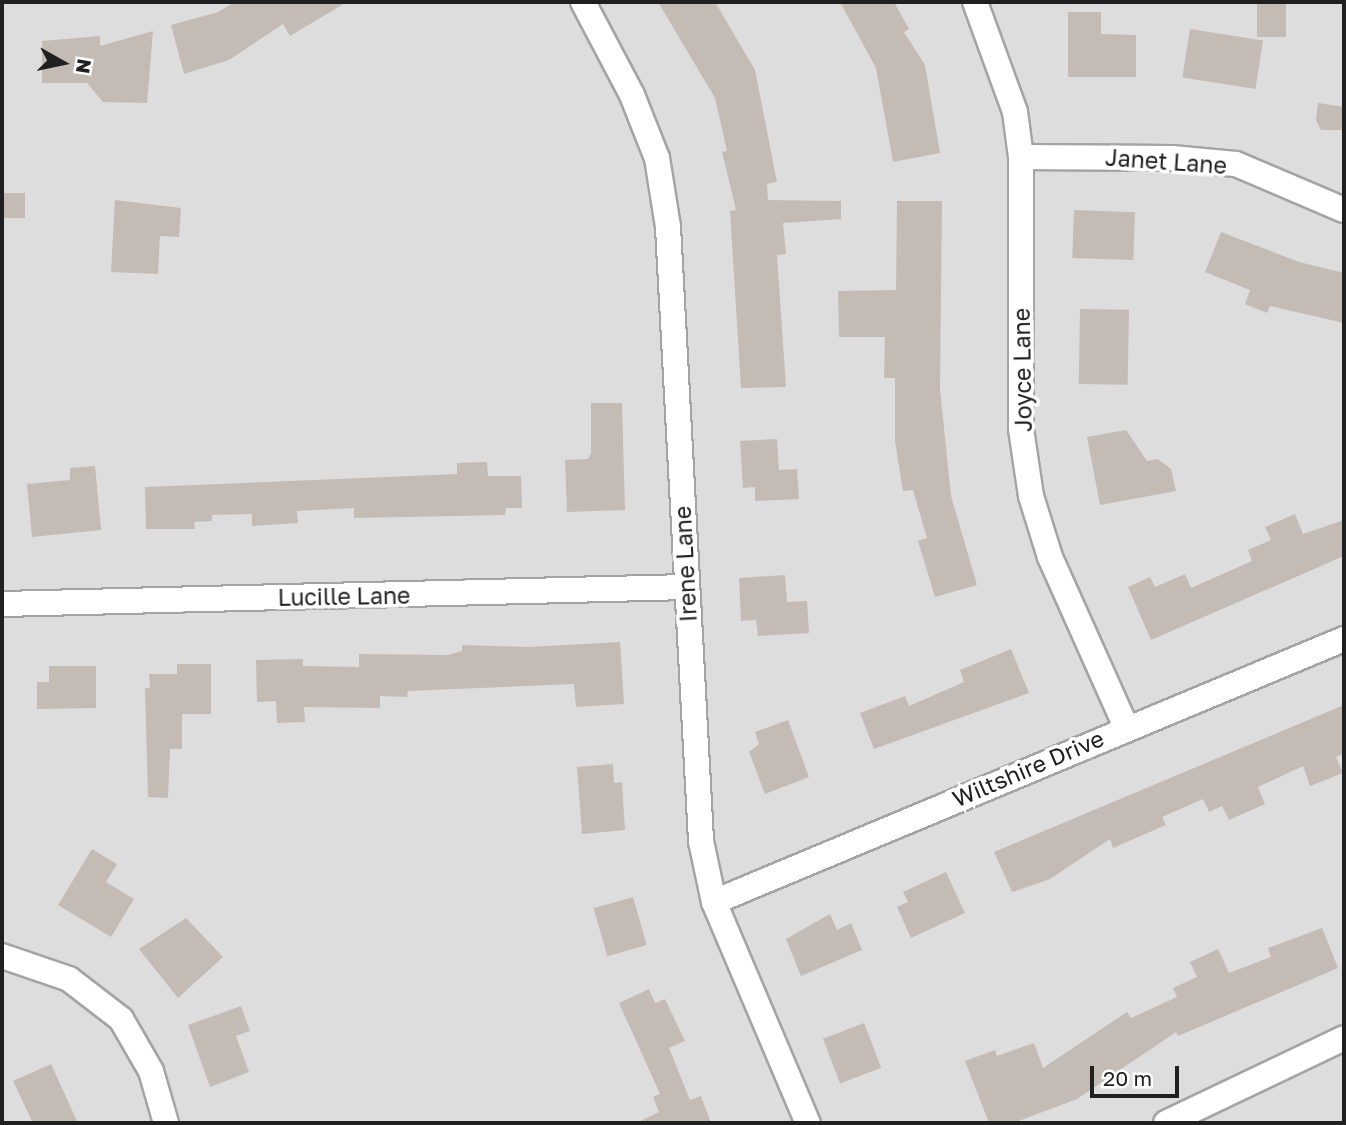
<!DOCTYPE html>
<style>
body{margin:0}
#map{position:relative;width:1346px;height:1125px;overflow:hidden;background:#f0ece6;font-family:"Golos Text",sans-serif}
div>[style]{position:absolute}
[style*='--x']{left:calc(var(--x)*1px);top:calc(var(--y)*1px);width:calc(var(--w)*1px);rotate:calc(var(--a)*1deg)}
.residential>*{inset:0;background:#dedddd;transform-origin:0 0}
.building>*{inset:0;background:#c5bbb5;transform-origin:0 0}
.roads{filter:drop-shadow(2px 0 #a4a4a4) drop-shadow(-2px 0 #a4a4a4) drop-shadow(0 2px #a4a4a4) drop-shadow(0 -2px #a4a4a4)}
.minor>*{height:24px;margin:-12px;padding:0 12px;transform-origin:12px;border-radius:12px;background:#fff}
span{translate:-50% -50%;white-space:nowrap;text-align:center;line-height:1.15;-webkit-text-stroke:7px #fff;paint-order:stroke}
.street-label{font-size:23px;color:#202020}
.frame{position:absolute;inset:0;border:4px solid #202020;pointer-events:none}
.north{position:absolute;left:28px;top:28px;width:70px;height:70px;-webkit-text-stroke:5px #fff;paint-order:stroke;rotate:99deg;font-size:19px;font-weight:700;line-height:28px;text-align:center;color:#202020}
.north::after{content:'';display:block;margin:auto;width:24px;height:32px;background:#202020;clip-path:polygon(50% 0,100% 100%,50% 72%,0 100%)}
.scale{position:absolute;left:1090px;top:1066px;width:89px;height:32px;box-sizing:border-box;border:4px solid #202020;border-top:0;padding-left:9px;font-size:21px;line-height:24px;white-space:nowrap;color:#202020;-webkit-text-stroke:5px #fff;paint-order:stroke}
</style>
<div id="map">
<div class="residential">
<div style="left:2px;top:2px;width:1342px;height:1121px"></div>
</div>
<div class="building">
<div style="clip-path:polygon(235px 2px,347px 2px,290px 36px,283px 24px,229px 60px,184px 74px,171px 25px,218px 12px)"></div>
<div style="clip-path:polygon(658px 2px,715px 2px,755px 70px,777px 182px,767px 184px,768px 200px,841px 201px,841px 219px,783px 223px,786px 254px,777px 255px,786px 387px,741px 388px,730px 211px,736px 210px,722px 152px,727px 151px,715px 98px)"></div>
<div style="clip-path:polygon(840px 2px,894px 2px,909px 29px,904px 32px,925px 65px,940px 153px,893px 162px,876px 68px)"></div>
<div style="left:1257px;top:2px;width:29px;height:35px"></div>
<div style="clip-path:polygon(1068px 12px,1101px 12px,1101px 34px,1136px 35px,1136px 77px,1068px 77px)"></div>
<div style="left:1190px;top:29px;width:74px;height:49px;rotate:9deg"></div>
<div style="clip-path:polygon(153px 31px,147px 103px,103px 102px,87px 83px,42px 83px,42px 41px,100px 36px,100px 46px)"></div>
<div style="clip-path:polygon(1318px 103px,1344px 107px,1344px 130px,1321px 130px,1316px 120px)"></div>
<div style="left:2px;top:193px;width:23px;height:25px"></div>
<div style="clip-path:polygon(115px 200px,181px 208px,179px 237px,160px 236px,158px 274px,111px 272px)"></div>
<div style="clip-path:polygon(897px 201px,942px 201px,940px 389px,951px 496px,977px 585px,935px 597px,918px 541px,927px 538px,913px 490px,903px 491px,895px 441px,895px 378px,884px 378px,885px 337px,839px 337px,838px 291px,896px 290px)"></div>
<div style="left:1074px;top:210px;width:61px;height:48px;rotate:2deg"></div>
<div style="clip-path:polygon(1221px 232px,1299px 262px,1344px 273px,1344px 323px,1270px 306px,1267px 313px,1245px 304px,1250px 290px,1205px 272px)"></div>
<div style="left:1080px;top:309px;width:49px;height:75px;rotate:1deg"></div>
<div style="clip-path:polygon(591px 403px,622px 403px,625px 510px,567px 512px,565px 460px,588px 459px,591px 453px)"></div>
<div style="clip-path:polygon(1126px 430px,1147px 461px,1158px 459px,1171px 469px,1176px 491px,1100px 505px,1087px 437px)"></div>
<div style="clip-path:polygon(777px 439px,779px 470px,797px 469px,799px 499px,755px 501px,755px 487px,743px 488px,740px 441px)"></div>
<div style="clip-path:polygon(487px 462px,488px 476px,521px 476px,522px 508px,506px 508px,505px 515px,354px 518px,354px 508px,297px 511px,298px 523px,252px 526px,252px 514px,212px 515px,212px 521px,194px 522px,195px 529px,146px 529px,145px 487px,457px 474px,457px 463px)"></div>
<div style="clip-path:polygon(95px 466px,101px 530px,32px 537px,27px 484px,70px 480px,70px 468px)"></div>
<div style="clip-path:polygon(1295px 514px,1303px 534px,1344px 520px,1344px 556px,1151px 640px,1128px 587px,1150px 577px,1155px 587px,1185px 574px,1191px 588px,1252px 561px,1248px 550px,1271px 540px,1265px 527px)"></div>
<div style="clip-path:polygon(785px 575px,787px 602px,807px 601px,809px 633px,758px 636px,756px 620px,741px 621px,739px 578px)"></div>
<div style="clip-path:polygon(620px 642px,624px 704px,576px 707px,574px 684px,408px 691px,407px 697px,380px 696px,380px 708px,304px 707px,305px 722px,277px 723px,276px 701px,257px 702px,256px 660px,303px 659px,303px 666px,359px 667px,359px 654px,448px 655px,462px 651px,462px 645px,529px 647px)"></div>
<div style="clip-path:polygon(1011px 649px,1029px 693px,874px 749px,860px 713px,905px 696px,909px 706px,964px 682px,960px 670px)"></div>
<div style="clip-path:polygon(177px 664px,211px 664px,211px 714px,182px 714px,182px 749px,170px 749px,168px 798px,148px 797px,145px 688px,150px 688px,149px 674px,177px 674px)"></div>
<div style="clip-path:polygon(49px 666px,96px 666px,96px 708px,37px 709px,37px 682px,49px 682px)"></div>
<div style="clip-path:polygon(1344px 705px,1344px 753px,1336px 757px,1343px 773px,1310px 786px,1303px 766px,1258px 787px,1265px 804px,1229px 820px,1222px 806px,1209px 812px,1203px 799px,1162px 817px,1166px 825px,1113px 848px,1110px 839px,1050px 879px,1012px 892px,994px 852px)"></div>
<div style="clip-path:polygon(788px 720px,809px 777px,765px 794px,749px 752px,759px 744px,755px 732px)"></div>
<div style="clip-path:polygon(613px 764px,614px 783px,622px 782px,625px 830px,582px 834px,577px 767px)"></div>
<div style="clip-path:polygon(92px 849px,117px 864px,106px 882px,134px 899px,111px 937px,58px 905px)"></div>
<div style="clip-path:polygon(946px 872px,965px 913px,911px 938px,897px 907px,908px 902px,903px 892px)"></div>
<div style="left:633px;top:897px;width:50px;height:41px;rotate:74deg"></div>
<div style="clip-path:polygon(830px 914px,837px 930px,851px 923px,862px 950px,801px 976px,786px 939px)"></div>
<div style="clip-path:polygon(186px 918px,223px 957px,178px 998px,139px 949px)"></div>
<div style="clip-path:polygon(1322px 928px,1338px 968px,1178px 1036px,1176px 1032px,1077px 1099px,1013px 1123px,989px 1123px,965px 1061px,995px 1050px,997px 1056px,1034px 1043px,1043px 1068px,1127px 1012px,1131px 1018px,1177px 997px,1173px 988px,1197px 977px,1190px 962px,1218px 949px,1229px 973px,1271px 957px,1268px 948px)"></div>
<div style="clip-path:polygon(649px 989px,655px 1003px,665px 999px,685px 1041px,669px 1048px,690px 1100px,701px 1096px,711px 1123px,636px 1123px,659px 1112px,653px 1097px,660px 1094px,619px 1003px)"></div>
<div style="clip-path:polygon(241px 1006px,250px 1031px,236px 1036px,249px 1072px,210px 1087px,188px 1025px)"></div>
<div style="left:864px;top:1023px;width:48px;height:44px;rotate:69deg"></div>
<div style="clip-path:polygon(51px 1064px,78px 1123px,33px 1123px,13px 1081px)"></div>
</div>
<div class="roads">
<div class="minor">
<div style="--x:583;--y:2;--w:105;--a:62.2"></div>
<div style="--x:632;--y:95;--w:68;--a:68.4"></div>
<div style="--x:657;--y:158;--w:70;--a:80.9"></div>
<div style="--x:668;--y:227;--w:615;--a:86.92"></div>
<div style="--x:701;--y:841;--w:62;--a:78"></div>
<div style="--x:714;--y:902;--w:240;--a:67"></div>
<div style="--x:975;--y:2;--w:117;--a:70"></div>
<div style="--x:1015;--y:112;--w:45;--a:82.4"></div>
<div style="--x:1021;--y:157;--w:272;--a:90"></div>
<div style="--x:1021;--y:429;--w:68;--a:81.5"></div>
<div style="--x:1031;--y:496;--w:64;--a:72.7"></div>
<div style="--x:1050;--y:557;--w:186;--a:65.9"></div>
<div style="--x:1021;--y:157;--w:151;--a:0.4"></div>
<div style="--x:1172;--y:158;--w:64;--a:5.4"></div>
<div style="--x:1236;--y:164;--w:117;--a:23.1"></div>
<div style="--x:2;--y:604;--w:685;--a:-1.42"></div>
<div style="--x:714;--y:902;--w:683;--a:-22.66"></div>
<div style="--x:2;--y:956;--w:71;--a:18.9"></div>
<div style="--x:69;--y:979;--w:66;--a:37.6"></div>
<div style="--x:121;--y:1019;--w:60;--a:60"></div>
<div style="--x:151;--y:1071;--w:54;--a:73.9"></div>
<div style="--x:1166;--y:1123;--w:197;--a:-25.5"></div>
</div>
</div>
<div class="street-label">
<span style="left:1166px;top:161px;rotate:4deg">Janet Lane</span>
<span style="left:1022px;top:370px;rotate:-91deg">Joyce Lane</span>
<span style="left:685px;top:564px;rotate:-93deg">Irene Lane</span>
<span style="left:344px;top:596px;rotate:-1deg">Lucille Lane</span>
<span style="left:1028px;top:768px;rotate:-23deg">Wiltshire Drive</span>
</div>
<div class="frame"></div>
<div class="north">N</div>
<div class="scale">20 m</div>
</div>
